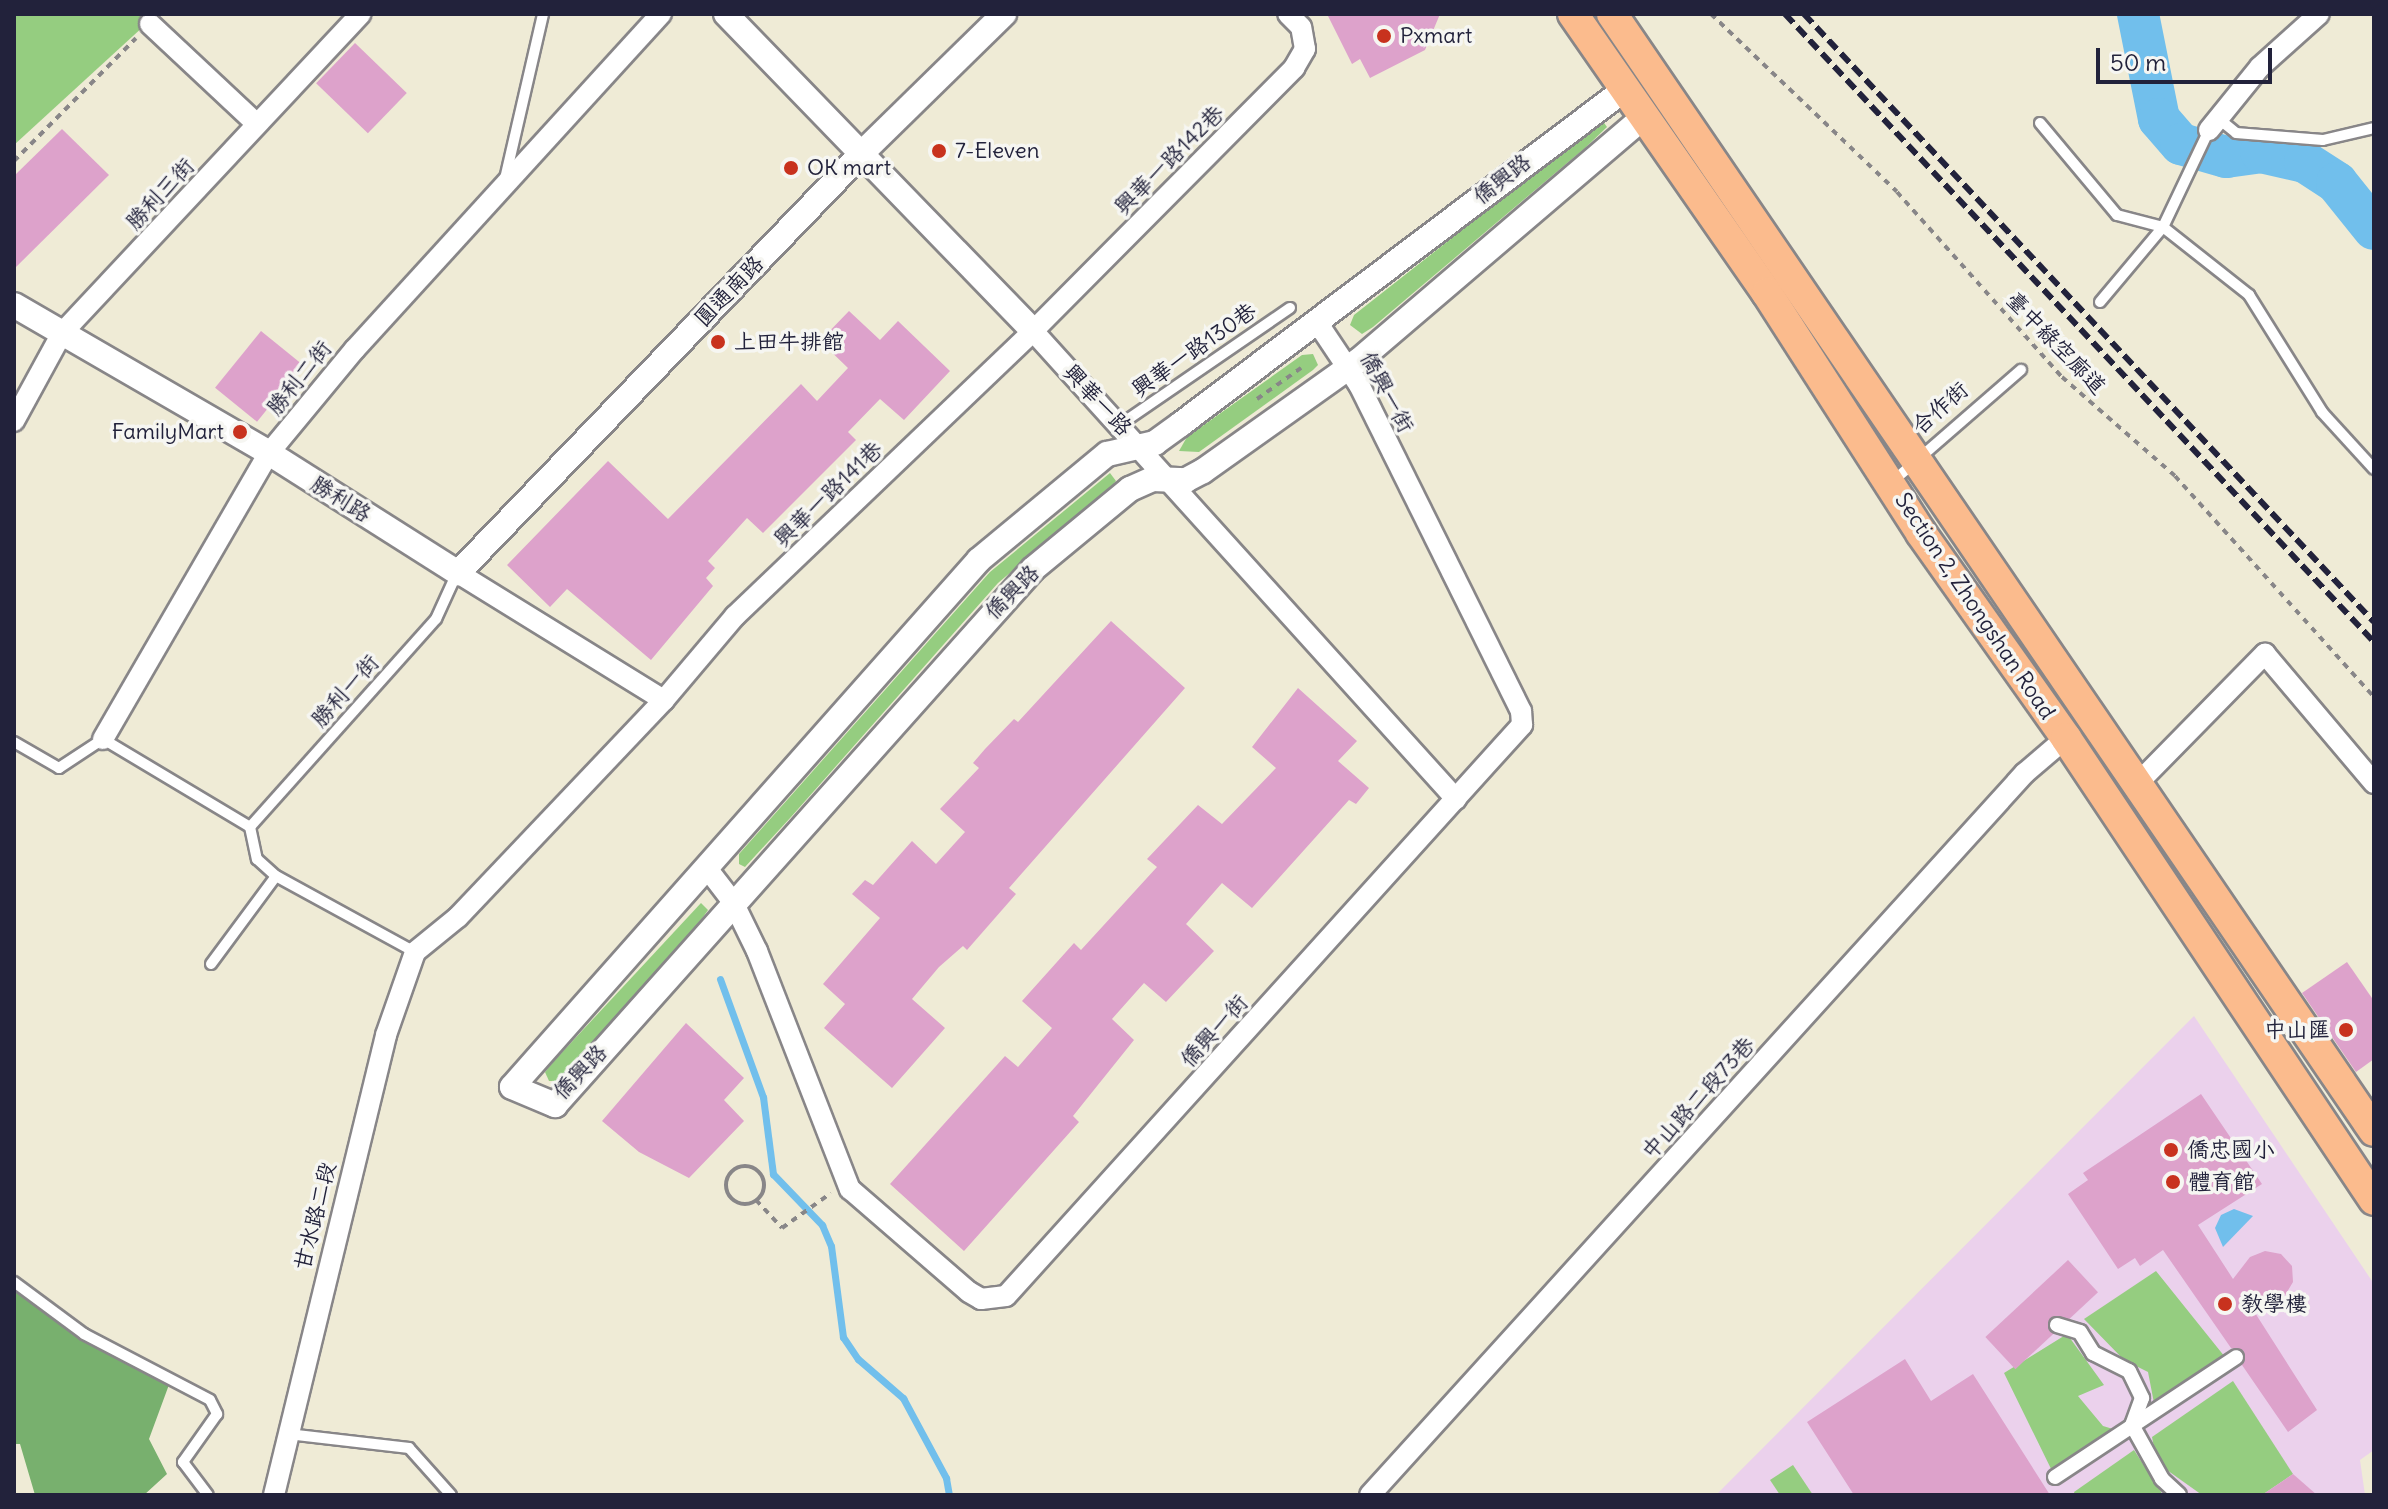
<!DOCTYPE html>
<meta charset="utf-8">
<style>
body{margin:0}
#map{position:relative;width:2388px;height:1509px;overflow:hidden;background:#efebd6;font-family:Delius,"LXGW WenKai TC",sans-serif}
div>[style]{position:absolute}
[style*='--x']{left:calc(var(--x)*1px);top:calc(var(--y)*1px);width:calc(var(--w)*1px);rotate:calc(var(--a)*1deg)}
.built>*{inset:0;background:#ebd1ec}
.green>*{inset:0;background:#95cd80}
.forest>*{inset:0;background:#78b06e}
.water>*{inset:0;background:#71bfec}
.stream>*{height:7px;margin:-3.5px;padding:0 3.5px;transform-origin:3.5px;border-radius:3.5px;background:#71bfec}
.river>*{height:42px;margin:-21px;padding:0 21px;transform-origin:21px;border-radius:21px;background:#71bfec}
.building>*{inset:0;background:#dda2cb;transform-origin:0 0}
.path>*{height:4px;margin-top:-2px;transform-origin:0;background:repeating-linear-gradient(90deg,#888688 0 6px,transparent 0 12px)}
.path>.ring{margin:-2px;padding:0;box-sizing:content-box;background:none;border:4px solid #888688;border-radius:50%}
.roads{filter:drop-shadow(2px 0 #888688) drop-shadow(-2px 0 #888688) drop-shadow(0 2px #888688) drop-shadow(0 -2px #888688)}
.service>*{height:10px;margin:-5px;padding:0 5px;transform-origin:5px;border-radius:5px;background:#fff}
.pedestrian>*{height:14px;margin:-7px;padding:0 7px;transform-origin:7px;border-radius:7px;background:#fff}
.minor>*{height:20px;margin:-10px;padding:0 10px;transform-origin:10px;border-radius:10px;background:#fff}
.tertiary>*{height:24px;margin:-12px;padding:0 12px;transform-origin:12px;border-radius:12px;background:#fff}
.primary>*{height:30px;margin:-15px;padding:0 15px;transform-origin:15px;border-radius:15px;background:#fbbb8d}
.rail>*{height:6px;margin-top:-3px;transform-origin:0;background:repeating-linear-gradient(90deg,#22223b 0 12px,transparent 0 18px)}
.dots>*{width:22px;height:22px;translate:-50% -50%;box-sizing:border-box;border:4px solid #f6f6f2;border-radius:50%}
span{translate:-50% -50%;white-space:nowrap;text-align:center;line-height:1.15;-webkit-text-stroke:7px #f6f6f2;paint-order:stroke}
.poi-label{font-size:22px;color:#22223b}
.left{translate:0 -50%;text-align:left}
.right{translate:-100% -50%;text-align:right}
.street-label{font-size:22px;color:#22223b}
.frame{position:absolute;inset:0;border:16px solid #22223b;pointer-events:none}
.scale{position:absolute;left:2096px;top:48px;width:176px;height:36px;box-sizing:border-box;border:4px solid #22223b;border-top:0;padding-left:10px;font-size:24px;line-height:28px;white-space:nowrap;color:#22223b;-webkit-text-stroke:6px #f6f6f2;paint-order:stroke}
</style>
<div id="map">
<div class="built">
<div style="clip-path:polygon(2194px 1016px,2374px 1284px,2374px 1450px,2360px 1460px,2365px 1495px,1716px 1495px)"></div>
</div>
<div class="green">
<div style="clip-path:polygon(14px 14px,157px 14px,14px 145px)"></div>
<div style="clip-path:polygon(1602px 120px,1607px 127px,1585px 148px,1373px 327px,1362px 334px,1350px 325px,1354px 315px)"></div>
<div style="clip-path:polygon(1313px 354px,1318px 365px,1313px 370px,1199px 452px,1179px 451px,1187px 437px,1302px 355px)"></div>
<div style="clip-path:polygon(1110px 473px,1116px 481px,1112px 486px,998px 583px,791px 817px,745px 867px,739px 864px,739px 854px,990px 572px)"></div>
<div style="clip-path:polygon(701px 903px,708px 910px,701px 920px,572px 1067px,558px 1081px,549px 1081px,545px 1072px,554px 1061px)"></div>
<div style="clip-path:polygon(2156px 1271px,2229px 1362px,2167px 1402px,2154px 1403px,2148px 1372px,2124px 1360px,2084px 1319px)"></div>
<div style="clip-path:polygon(2067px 1334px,2104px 1385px,2078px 1396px,2103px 1426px,2113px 1429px,2055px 1477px,2004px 1373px)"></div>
<div style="clip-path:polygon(2233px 1381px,2293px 1474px,2262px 1495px,2202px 1495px,2157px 1463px,2152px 1437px)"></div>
<div style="clip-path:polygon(2134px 1450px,2163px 1495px,2075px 1495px,2074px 1492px)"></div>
<div style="clip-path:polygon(1793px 1465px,1813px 1495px,1780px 1495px,1770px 1480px)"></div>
</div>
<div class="forest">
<div style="clip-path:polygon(14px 1282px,79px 1332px,170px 1382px,149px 1439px,167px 1474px,144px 1495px,35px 1495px,20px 1444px,14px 1444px)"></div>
</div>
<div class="water">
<div style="clip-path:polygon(2234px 1209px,2253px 1216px,2223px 1247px,2215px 1228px,2221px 1215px)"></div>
</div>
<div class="stream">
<div style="--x:720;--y:979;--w:126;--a:70"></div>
<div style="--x:763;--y:1097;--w:78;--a:82.6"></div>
<div style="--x:773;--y:1174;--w:71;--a:46.1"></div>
<div style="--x:822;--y:1225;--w:23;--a:67"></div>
<div style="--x:831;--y:1246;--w:92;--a:82.5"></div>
<div style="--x:843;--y:1337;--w:27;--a:56"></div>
<div style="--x:858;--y:1359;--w:60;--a:40.9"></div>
<div style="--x:903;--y:1398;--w:91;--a:61.7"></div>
<div style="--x:946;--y:1478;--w:17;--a:80"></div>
</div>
<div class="river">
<div style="--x:2138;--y:14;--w:107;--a:78.7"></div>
<div style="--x:2159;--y:119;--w:33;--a:49"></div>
<div style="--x:2181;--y:144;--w:47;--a:16.1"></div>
<div style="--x:2226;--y:157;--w:35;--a:-8"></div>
<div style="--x:2261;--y:152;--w:45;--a:12.8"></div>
<div style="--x:2305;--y:162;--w:38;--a:33"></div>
<div style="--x:2337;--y:183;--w:59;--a:51.2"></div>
</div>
<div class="building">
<div style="clip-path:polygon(1327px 14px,1440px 14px,1425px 50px,1370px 78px,1360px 59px,1352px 64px)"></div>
<div style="left:355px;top:43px;width:72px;height:56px;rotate:44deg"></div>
<div style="clip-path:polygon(62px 129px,109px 175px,14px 269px,14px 176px)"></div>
<div style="clip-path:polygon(849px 311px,880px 340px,898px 321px,950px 371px,904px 420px,880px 399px,848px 432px,856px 440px,763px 533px,747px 518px,708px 561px,715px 568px,706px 578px,713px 586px,651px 660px,567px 589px,550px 607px,507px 565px,608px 461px,668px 519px,801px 384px,817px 401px,848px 368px,820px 341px)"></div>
<div style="left:261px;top:331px;width:54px;height:73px;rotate:39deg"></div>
<div style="clip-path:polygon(1111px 621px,1185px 688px,1009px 888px,1016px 894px,967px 950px,963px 946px,939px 967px,912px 999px,945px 1028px,892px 1088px,824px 1028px,845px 1004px,823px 984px,880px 918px,852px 894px,865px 880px,873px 885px,912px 841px,936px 864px,965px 832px,940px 809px,979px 768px,973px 763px,985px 749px,1014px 719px,1018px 722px)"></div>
<div style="clip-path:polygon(1298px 688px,1357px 741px,1338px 761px,1369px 788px,1356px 804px,1349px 800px,1252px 908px,1222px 883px,1186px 924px,1214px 951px,1166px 1002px,1144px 983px,1112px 1019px,1134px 1040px,1073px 1116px,1079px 1122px,964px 1251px,890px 1184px,1005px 1056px,1018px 1067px,1052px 1028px,1022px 1001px,1074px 943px,1081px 950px,1157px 867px,1147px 859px,1198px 805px,1222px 824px,1276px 768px,1252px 747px)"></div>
<div style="clip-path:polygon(2347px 962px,2374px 1001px,2374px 1059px,2356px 1072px,2302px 993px)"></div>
<div style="clip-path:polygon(686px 1023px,744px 1078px,724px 1100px,744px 1121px,689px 1178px,639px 1152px,602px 1121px)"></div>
<div style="clip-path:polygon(2201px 1094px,2262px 1184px,2198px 1225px,2233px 1279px,2250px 1257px,2265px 1251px,2281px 1254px,2292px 1266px,2293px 1282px,2284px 1297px,2250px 1305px,2317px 1410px,2288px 1432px,2242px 1365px,2244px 1351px,2231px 1348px,2163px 1250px,2140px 1266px,2135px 1258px,2118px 1269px,2068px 1194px,2088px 1180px,2083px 1173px)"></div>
<div style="left:2068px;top:1260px;width:44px;height:113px;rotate:47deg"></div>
<div style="clip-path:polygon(1905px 1359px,1931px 1401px,1973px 1374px,2050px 1495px,1854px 1495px,1807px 1422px)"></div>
<div style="clip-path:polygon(2293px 1474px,2317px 1495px,2262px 1495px)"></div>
</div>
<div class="path">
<div style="--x:1711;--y:14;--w:257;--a:43.7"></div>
<div style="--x:1897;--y:192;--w:248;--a:48.3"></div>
<div style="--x:2062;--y:377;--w:150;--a:41.2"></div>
<div style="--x:2175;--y:476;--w:297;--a:48"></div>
<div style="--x:14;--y:161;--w:173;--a:-45.2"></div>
<div style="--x:1257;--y:399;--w:54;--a:-35.2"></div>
<div class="ring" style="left:726px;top:1166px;width:34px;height:34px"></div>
<div style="--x:756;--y:1200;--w:38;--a:47"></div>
<div style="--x:782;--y:1228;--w:60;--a:-35.5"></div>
</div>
<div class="roads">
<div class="service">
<div style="--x:2219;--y:119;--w:22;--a:39"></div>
<div style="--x:2236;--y:133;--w:87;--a:4.6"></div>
<div style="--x:2323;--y:140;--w:52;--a:-13.2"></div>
<div style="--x:2040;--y:123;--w:120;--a:50.1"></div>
<div style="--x:2117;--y:215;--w:48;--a:14.6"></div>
<div style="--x:2163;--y:227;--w:110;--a:38.3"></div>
<div style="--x:2249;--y:295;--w:138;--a:58"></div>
<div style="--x:2322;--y:412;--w:77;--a:47.6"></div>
<div style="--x:505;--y:179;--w:169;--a:-77"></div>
<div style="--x:2100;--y:302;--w:98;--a:-50"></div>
<div style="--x:2163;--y:227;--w:107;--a:-64.6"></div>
<div style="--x:1121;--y:424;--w:205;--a:-34.5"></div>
<div style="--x:1892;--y:482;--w:171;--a:-41"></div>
<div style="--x:14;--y:742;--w:52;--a:30"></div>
<div style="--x:59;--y:768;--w:53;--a:-33.4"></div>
<div style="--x:103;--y:739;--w:171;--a:30.9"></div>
<div style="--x:250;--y:827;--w:33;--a:78"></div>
<div style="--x:257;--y:859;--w:25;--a:42"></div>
<div style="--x:276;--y:876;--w:158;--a:28.7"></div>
<div style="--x:250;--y:827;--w:279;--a:-48.2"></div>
<div style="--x:436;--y:619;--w:51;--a:-65.5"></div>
<div style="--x:211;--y:964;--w:109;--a:-53.5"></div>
<div style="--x:14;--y:1282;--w:87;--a:36.6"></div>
<div style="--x:84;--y:1334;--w:142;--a:27.6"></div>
<div style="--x:210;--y:1400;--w:16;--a:63"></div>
<div style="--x:217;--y:1414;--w:59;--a:125.3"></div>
<div style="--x:183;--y:1462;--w:41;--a:52.9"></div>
<div style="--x:288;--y:1434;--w:122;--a:6.6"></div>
<div style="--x:409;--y:1448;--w:63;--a:48.2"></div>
</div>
<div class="pedestrian">
<div style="--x:2057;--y:1325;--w:24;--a:17"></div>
<div style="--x:2080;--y:1332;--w:25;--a:58"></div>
<div style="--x:2093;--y:1353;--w:40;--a:26.6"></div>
<div style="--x:2129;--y:1371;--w:30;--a:64"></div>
<div style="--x:2142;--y:1398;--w:29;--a:110"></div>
<div style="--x:2132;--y:1425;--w:62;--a:60.9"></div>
<div style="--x:2162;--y:1479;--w:23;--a:43"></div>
<div style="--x:2055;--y:1477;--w:217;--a:-33.5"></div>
</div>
<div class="minor">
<div style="--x:150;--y:24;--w:146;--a:43.1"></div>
<div style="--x:2209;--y:130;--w:81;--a:-51"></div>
<div style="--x:2260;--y:67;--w:79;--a:-41.9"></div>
<div style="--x:1033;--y:331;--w:631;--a:47.89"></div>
<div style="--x:14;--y:421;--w:100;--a:-61.4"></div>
<div style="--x:62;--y:333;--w:437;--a:-46.9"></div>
<div style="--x:458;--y:573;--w:242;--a:31.7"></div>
<div style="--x:103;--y:739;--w:331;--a:-59.9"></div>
<div style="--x:269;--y:453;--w:135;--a:-50.4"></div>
<div style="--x:355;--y:349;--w:454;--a:-47.6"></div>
<div style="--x:2139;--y:782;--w:180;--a:-45.5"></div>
<div style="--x:2265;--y:654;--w:169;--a:49.8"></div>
<div style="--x:706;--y:867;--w:44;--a:52.4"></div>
<div style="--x:733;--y:902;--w:55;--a:63.9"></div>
<div style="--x:757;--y:951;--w:256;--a:68.7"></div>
<div style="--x:850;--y:1189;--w:157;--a:40.9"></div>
<div style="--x:969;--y:1292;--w:14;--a:30"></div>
<div style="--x:981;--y:1299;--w:25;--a:-7"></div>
<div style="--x:1006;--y:1296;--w:770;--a:-47.9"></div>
<div style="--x:1522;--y:725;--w:14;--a:-94"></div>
<div style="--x:1521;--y:711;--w:364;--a:-116.4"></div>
<div style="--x:1359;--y:385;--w:76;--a:-123.7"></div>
<div style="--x:274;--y:1495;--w:473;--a:-76.3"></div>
<div style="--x:386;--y:1035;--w:88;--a:-70.7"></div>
<div style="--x:415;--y:952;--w:55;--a:-39.1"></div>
<div style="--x:458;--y:917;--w:299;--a:-46.5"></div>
<div style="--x:664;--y:700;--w:110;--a:-49.8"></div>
<div style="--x:735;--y:616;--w:412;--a:-43.7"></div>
<div style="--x:1033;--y:331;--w:371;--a:-45.2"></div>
<div style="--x:1294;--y:68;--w:22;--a:-60"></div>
<div style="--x:1305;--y:49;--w:22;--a:-100"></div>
<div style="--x:1301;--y:27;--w:18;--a:-135"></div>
<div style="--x:1370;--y:1495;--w:975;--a:-47.79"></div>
<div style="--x:2025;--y:773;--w:54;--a:-40.5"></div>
</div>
<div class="tertiary">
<div style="--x:726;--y:14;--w:441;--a:45.9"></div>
<div style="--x:1624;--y:90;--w:555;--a:142.99"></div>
<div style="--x:1181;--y:424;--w:32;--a:144"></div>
<div style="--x:1155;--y:443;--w:49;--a:167.1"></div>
<div style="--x:1107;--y:454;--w:166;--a:140.4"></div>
<div style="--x:979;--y:560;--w:704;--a:131.55"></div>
<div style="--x:512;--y:1087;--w:47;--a:22.7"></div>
<div style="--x:555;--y:1105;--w:718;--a:-48.27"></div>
<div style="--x:1033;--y:569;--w:126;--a:-39.5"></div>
<div style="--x:1130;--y:489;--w:24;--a:-24"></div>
<div style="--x:1152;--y:479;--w:34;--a:2"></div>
<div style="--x:1186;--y:480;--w:19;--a:-28"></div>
<div style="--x:1203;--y:471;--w:190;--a:-35.4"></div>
<div style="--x:1358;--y:361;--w:376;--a:-40.5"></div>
<div style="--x:14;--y:305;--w:295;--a:30.1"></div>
<div style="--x:269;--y:453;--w:224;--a:32.4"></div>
<div style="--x:458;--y:573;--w:583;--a:-46.11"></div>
<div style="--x:862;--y:153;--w:199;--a:-44.4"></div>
</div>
<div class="primary">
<div style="--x:1573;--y:14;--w:340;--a:55.2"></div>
<div style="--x:1767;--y:293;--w:285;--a:57.3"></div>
<div style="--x:1921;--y:533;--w:251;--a:54.7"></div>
<div style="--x:2066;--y:738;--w:555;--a:56.31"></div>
<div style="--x:1612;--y:14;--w:1352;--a:55.7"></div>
</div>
</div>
<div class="rail">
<div style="--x:1785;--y:14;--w:861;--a:46.84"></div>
<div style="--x:1804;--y:14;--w:833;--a:46.85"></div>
</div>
<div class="dots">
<div style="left:1384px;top:36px;background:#c8321e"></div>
<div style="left:939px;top:151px;background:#c8321e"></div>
<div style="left:791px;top:168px;background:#c8321e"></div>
<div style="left:718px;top:342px;background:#c8321e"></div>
<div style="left:240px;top:432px;background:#c8321e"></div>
<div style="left:2346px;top:1030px;background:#c8321e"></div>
<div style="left:2171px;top:1150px;background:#c8321e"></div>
<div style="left:2173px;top:1182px;background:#c8321e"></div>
<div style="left:2225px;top:1304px;background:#c8321e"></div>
</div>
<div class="poi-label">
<span class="left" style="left:1400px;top:36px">Pxmart</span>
<span class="left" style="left:955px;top:151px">7-Eleven</span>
<span class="left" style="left:807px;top:168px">OK mart</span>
<span class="left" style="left:734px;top:342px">上田牛排館</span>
<span class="right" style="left:224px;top:432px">FamilyMart</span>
<span class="right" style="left:2330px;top:1030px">中山匯</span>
<span class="left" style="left:2187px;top:1150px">僑忠國小</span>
<span class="left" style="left:2189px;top:1182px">體育館</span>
<span class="left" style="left:2241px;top:1304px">教學樓</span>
</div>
<div class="street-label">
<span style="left:1169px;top:160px;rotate:-45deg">興華一路142巷</span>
<span style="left:1502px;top:179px;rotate:-38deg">僑興路</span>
<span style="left:160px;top:194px;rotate:-47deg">勝利三街</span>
<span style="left:729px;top:291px;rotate:-46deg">圓通南路</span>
<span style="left:2056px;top:343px;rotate:46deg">臺中綠空廊道</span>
<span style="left:1194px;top:350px;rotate:-35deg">興華一路130巷</span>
<span style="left:299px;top:378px;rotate:-51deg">勝利二街</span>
<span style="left:1387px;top:392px;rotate:62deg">僑興一街</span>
<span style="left:1098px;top:400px;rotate:47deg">興華一路</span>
<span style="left:1940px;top:408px;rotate:-41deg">合作街</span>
<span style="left:828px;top:494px;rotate:-44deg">興華一路141巷</span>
<span style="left:341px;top:499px;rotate:32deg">勝利路</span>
<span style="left:1012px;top:592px;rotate:-45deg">僑興路</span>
<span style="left:1975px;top:606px;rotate:56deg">Section 2, Zhongshan Road</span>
<span style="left:345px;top:691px;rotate:-48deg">勝利一街</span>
<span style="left:1214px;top:1031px;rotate:-48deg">僑興一街</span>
<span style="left:580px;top:1072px;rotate:-46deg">僑興路</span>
<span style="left:1698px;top:1098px;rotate:-48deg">中山路二段73巷</span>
<span style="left:315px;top:1216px;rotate:-76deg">甘水路二段</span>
</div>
<div class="frame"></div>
<div class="scale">50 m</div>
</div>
